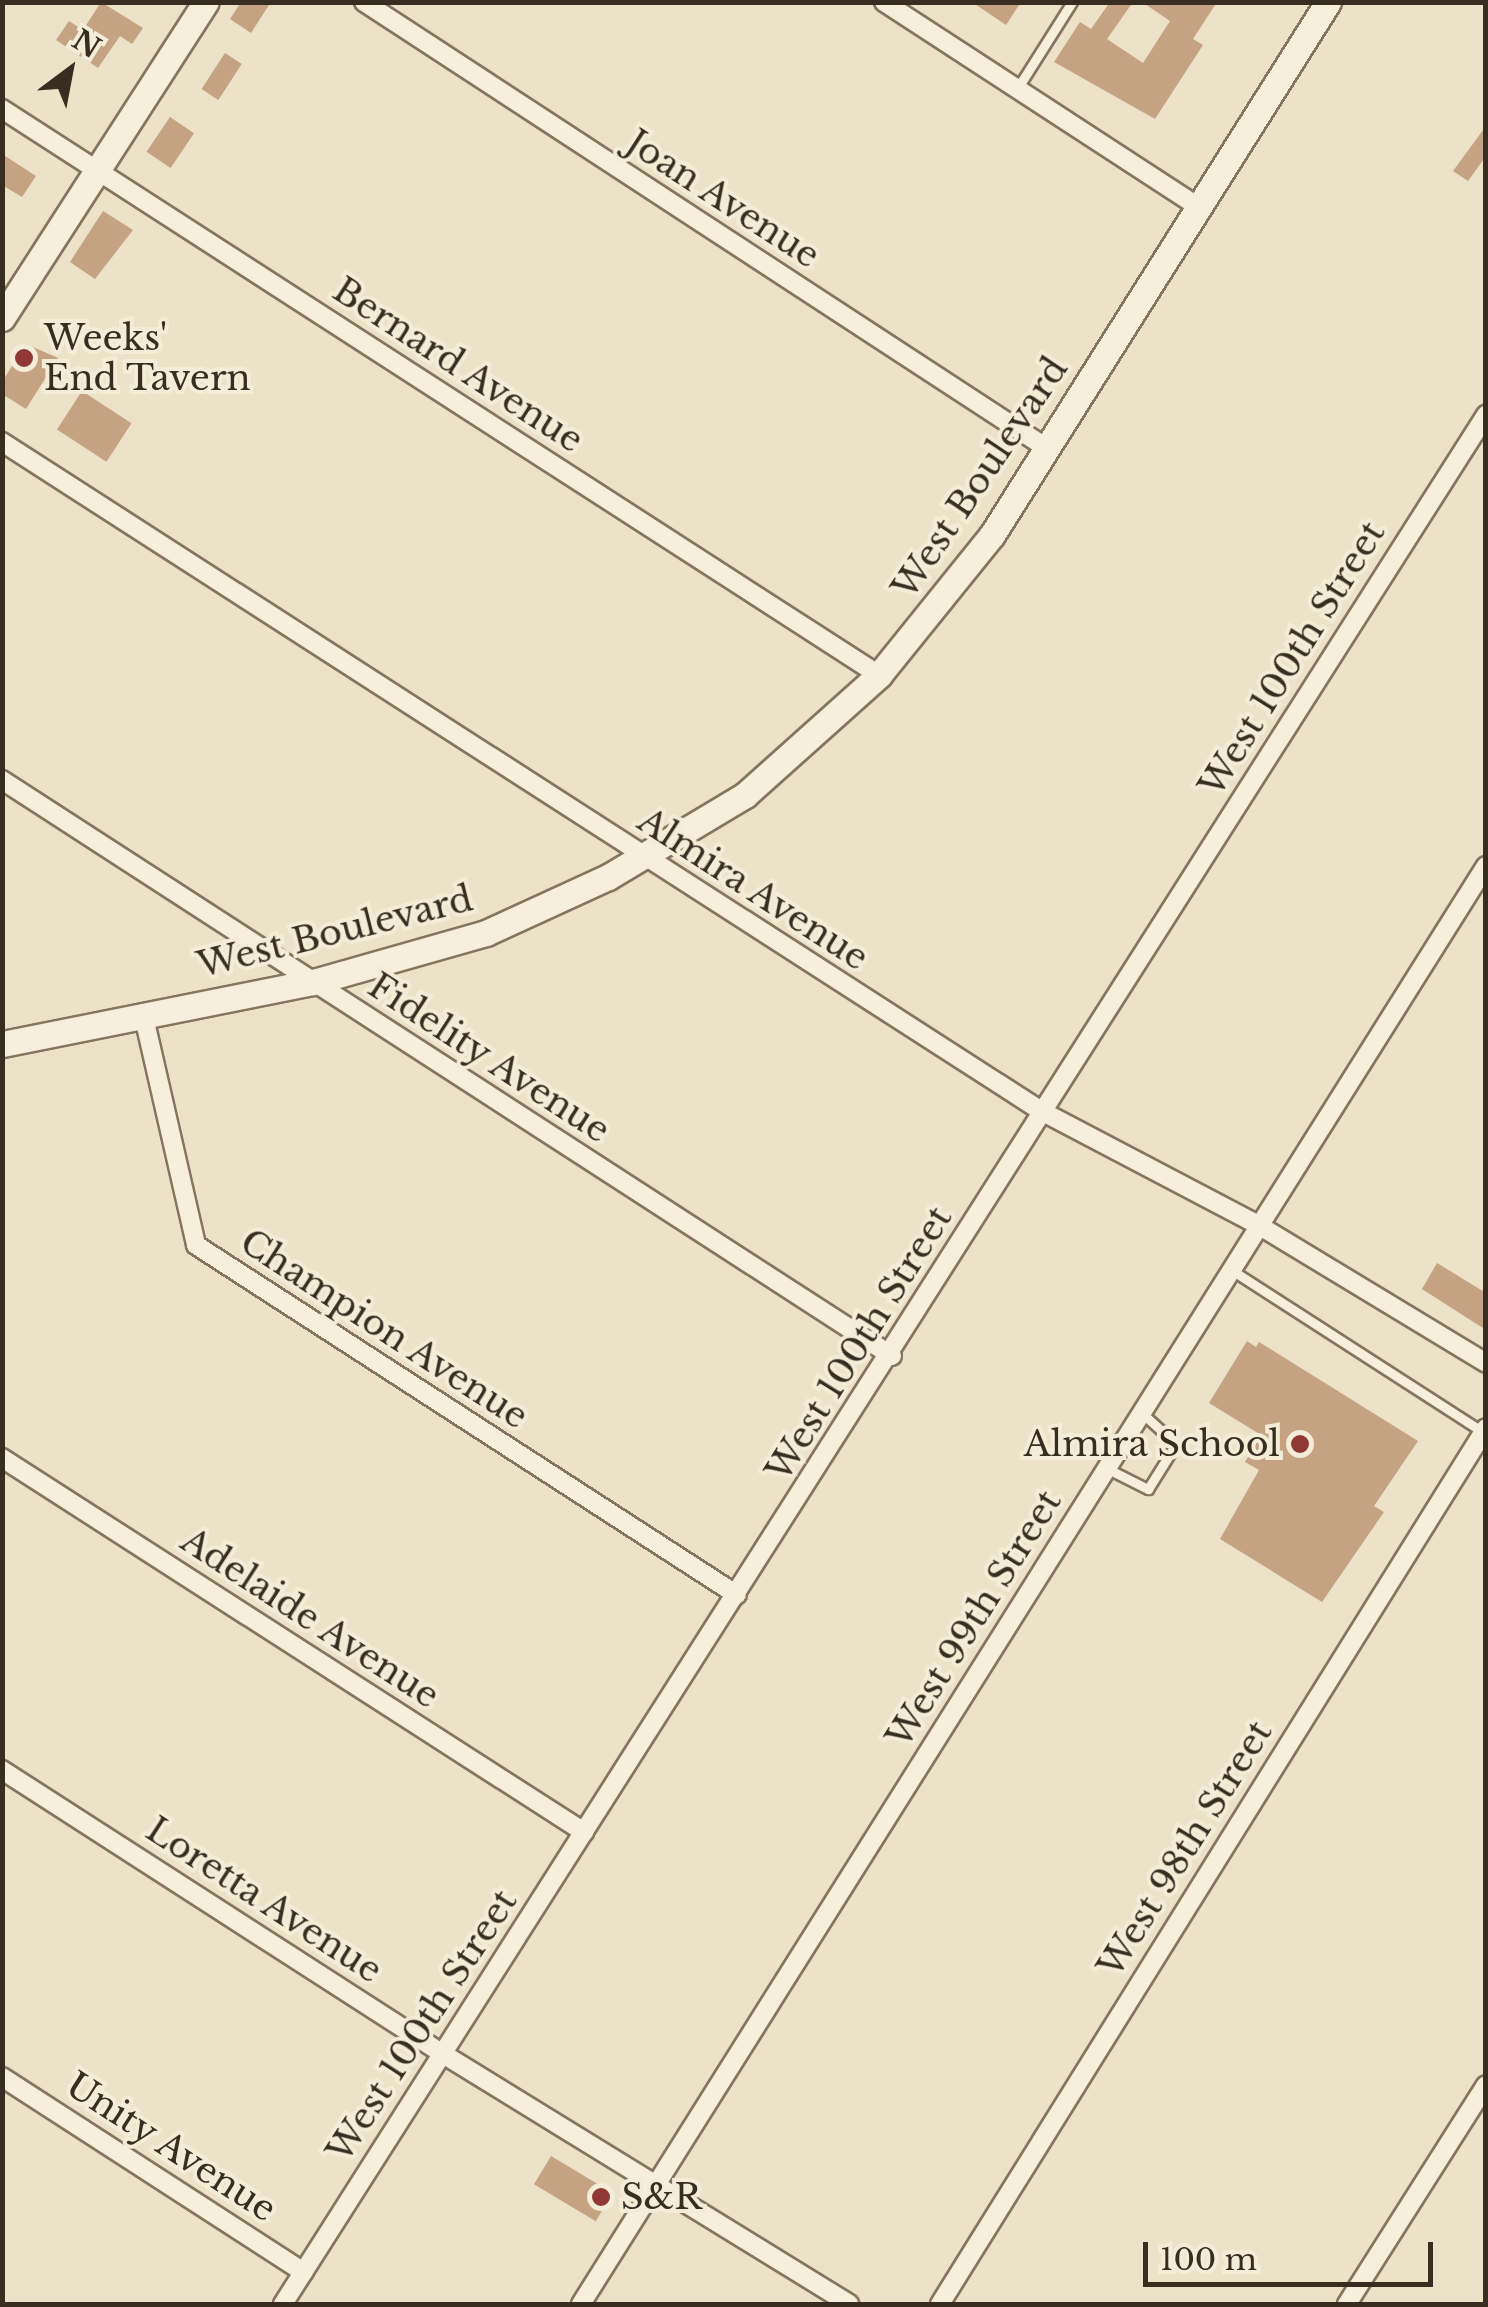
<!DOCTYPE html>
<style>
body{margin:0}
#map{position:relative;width:1488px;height:2307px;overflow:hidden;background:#ebe2c8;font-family:"Libre Baskerville",serif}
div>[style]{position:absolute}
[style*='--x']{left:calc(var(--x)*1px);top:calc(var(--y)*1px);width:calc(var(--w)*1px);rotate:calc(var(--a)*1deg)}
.building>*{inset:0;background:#c5a282;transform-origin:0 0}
.roads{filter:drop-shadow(2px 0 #85755f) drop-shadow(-2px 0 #85755f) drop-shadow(0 2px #85755f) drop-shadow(0 -2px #85755f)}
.lane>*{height:9px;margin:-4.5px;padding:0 4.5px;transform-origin:4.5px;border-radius:4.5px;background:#f6efdb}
.street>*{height:18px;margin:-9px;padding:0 9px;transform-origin:9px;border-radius:9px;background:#f6efdb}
.secondary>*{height:25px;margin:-12.5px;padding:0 12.5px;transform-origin:12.5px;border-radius:12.5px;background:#f6efdb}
.dots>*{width:28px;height:28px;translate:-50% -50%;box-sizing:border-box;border:5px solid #f3ecd7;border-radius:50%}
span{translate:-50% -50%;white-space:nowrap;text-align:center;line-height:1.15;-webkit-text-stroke:8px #f3ecd7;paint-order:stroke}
.street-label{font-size:35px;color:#372d21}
.poi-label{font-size:35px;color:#372d21}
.left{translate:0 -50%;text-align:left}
.right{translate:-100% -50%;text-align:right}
.frame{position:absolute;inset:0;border:5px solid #372d21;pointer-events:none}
.north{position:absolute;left:20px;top:20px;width:100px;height:100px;-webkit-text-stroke:8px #f3ecd7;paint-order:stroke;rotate:32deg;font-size:28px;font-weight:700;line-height:40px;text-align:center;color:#372d21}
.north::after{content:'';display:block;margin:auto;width:35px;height:45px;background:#372d21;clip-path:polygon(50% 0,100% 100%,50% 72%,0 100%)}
.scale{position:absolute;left:1143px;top:2242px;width:290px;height:45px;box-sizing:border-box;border:5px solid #372d21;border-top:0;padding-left:12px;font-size:30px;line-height:35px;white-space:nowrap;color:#372d21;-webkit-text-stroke:8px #f3ecd7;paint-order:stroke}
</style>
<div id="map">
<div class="building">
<div style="clip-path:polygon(101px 2px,143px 28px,132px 44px,120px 36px,98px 68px,56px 40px,69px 21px,83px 30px)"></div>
<div style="clip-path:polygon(241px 2px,271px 2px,251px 33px,230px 19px)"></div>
<div style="clip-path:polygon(972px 2px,1021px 2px,1006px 25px)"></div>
<div style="clip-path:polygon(1110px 2px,1133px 2px,1107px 39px,1143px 63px,1170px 21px,1142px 2px,1217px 2px,1193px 39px,1203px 45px,1155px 119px,1054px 62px,1080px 22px,1091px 29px)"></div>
<div style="left:225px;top:53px;width:20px;height:43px;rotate:33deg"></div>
<div style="left:170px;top:117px;width:29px;height:42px;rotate:34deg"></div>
<div style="clip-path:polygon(1486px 126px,1486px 156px,1468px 181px,1453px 171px)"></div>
<div style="clip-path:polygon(2px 154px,36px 176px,22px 197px,2px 185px)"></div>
<div style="clip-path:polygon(103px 211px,133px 230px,95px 279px,70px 262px)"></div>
<div style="clip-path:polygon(26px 344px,58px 358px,26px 409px,2px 394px,2px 382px)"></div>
<div style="left:82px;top:391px;width:59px;height:46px;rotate:33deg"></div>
<div style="clip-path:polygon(1437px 1263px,1486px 1293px,1486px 1330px,1422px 1289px)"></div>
<div style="clip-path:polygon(1247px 1341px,1256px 1347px,1259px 1342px,1418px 1441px,1374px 1506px,1384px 1512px,1322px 1602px,1220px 1539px,1259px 1470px,1245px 1462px,1261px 1435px,1209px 1403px)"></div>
<div style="left:551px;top:2156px;width:72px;height:33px;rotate:31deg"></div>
</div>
<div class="roads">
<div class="lane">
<div style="--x:1017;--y:89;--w:103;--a:-57.7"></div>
<div style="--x:1233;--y:1271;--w:297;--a:32.8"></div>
<div style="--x:1108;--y:1469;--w:45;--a:26.6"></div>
<div style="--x:1148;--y:1489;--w:53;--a:-58.1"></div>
<div style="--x:1176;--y:1444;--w:45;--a:-137.7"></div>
</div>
<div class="street">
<div style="--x:364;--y:2;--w:817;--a:33.16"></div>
<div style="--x:884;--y:2;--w:376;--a:33.1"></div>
<div style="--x:2;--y:109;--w:1044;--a:32.84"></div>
<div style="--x:2;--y:442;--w:1238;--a:32.77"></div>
<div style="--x:1043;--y:1112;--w:245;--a:27.7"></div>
<div style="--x:1260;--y:1226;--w:264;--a:31.2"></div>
<div style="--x:2;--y:780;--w:1060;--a:32.91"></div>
<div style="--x:143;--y:1013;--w:238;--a:77.1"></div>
<div style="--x:196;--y:1245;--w:644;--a:32.9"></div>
<div style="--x:2;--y:1458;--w:692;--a:32.73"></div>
<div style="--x:2;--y:1770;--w:525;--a:32.78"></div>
<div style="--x:443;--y:2054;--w:477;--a:31.6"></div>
<div style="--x:2;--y:2077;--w:359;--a:32.9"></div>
<div style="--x:283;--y:2304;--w:2240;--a:-57.51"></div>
<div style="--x:581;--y:2304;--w:1699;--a:-57.82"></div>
<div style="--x:940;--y:2304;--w:1032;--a:-58.07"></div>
<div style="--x:1347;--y:2304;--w:259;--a:-57.6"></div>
</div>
<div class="secondary">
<div style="--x:2;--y:318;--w:376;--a:-57.2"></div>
<div style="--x:2;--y:1044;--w:317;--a:-11.3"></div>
<div style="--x:313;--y:982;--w:180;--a:-15.8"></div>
<div style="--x:486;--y:933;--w:134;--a:-24.7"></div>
<div style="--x:608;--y:877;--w:160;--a:-30.9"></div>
<div style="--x:745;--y:795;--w:180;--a:-41.8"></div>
<div style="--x:879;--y:675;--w:180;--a:-51.1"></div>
<div style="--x:992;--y:535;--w:630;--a:-57.77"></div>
</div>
</div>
<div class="dots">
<div style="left:24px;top:358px;background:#8f3834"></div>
<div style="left:1300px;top:1444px;background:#8f3834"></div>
<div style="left:601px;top:2197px;background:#8f3834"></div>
</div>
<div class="street-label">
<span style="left:723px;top:199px;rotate:33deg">Joan Avenue</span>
<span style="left:458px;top:365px;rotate:33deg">Bernard Avenue</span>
<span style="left:980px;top:478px;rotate:-56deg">West Boulevard</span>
<span style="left:1292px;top:659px;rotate:-58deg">West 100th Street</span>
<span style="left:753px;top:889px;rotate:33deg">Almira Avenue</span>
<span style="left:335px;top:932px;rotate:-14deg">West Boulevard</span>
<span style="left:489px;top:1058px;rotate:33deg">Fidelity Avenue</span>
<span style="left:384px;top:1329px;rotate:33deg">Champion Avenue</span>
<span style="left:859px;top:1344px;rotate:-58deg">West 100th Street</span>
<span style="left:310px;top:1618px;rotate:33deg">Adelaide Avenue</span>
<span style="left:974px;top:1619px;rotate:-58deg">West 99th Street</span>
<span style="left:1185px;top:1849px;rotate:-58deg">West 98th Street</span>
<span style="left:264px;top:1900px;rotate:33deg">Loretta Avenue</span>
<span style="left:422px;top:2026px;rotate:-57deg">West 100th Street</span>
<span style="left:171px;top:2147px;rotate:33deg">Unity Avenue</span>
</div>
<div class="poi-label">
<span class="left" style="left:44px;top:358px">Weeks'<br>End Tavern</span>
<span class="right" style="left:1280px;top:1444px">Almira School</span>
<span class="left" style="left:621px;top:2197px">S&amp;R</span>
</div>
<div class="frame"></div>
<div class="north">N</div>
<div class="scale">100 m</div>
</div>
